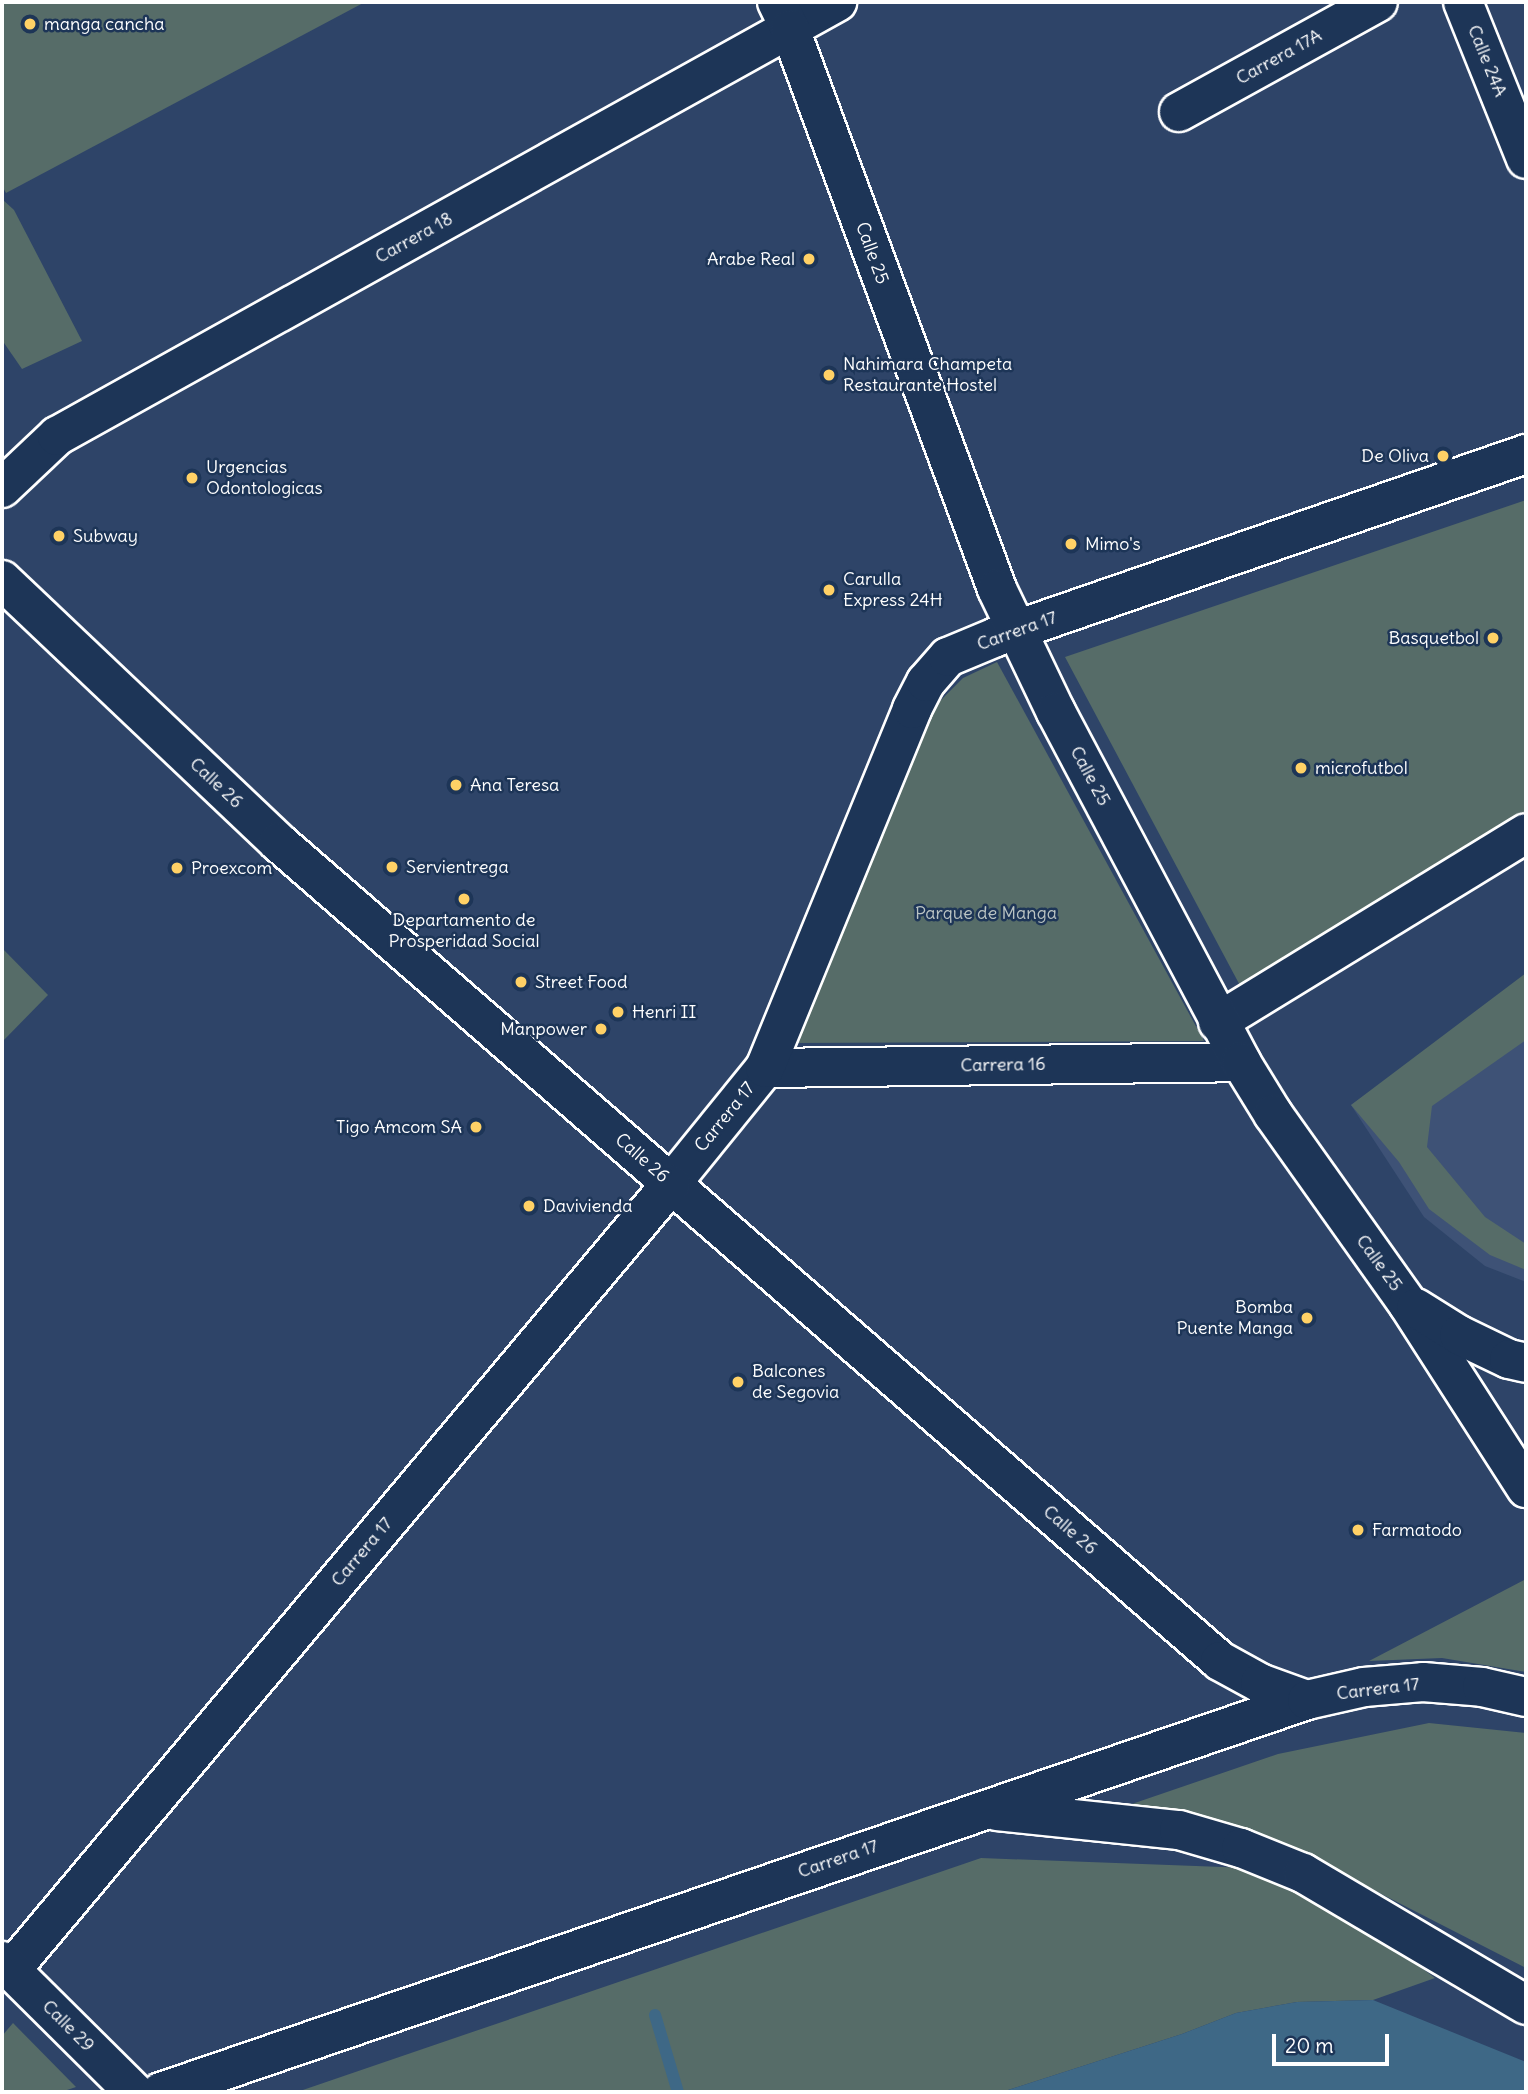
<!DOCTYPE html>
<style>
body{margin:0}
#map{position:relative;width:1528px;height:2094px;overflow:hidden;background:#2e4468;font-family:Delius,sans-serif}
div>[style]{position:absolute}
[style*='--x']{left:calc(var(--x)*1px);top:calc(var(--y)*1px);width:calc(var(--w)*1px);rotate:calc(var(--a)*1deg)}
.built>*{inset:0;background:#3e5276}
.green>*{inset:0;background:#566c68}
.water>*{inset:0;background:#3e6886}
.stream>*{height:12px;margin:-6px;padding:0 6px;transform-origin:6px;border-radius:6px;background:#3e6886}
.roads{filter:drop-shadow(2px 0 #fff) drop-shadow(-2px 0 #fff) drop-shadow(0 2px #fff) drop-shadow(0 -2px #fff)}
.minor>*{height:38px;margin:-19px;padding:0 19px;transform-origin:19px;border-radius:19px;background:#1d3557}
.tertiary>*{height:38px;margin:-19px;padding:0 19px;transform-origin:19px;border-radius:19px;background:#1d3557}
.secondary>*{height:38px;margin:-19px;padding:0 19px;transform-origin:19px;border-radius:19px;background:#1d3557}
.dots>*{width:19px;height:19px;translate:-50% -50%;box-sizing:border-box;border:4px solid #1d3557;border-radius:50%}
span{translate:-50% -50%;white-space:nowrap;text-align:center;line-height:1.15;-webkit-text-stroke:5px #1d3557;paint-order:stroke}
.poi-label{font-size:18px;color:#fff}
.left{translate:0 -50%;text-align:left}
.right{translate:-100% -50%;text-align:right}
.street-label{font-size:18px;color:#fff}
.park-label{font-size:18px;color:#bbc4c3}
.frame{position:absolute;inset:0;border:4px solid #fff;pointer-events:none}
.scale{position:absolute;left:1272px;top:2034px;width:117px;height:32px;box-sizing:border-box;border:4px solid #fff;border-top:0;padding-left:9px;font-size:21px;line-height:24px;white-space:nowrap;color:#fff;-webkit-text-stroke:5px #1d3557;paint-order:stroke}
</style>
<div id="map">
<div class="built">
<div style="clip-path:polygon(1526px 981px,1526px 1282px,1485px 1266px,1424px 1217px,1351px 1105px)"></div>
</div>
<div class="green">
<div style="clip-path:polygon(2px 2px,365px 2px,6px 193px,2px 186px)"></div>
<div style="clip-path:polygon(2px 199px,14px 210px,82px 341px,22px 369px,2px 340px)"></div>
<div style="clip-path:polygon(1526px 500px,1526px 820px,1244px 993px,1065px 657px)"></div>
<div style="clip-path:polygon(997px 662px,1204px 1041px,793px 1043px,933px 708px,963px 678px)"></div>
<div style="clip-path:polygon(2px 948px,48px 995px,2px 1042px)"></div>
<div style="clip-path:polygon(1526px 973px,1526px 1040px,1432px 1106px,1427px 1147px,1485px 1217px,1526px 1244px,1526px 1270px,1490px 1255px,1429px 1209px,1399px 1162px,1351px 1105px)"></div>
<div style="clip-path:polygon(1526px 1579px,1526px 1672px,1442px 1658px,1369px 1661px)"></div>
<div style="clip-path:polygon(1429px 1723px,1526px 1733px,1526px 1968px,1272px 1838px,1126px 1806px,1278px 1754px)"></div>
<div style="clip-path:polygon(981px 1858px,1249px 1868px,1366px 1926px,1435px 1978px,1373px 2000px,1297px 2002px,1236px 2013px,1182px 2034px,1002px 2092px,297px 2092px)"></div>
<div style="clip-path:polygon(13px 2023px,76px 2087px,61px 2092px,2px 2092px,2px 2036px)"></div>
</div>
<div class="water">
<div style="clip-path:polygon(1373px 2000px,1526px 2062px,1526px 2092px,1002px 2092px,1182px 2034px,1236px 2013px,1297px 2002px)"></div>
</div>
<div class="stream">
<div style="--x:655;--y:2015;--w:80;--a:73.4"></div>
</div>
<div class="roads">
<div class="minor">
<div style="--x:1463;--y:2;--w:169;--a:68.1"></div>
<div style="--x:1179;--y:112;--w:227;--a:-28.9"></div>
<div style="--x:2;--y:488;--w:76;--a:-43.4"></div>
<div style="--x:57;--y:436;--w:893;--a:-29.09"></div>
<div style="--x:1218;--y:1022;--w:361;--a:-31.5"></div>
<div style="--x:765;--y:1068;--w:476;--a:-0.7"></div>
<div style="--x:671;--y:1184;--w:149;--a:-51"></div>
<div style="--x:765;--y:1068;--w:388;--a:-67.7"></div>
<div style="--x:912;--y:709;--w:30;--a:-63"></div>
<div style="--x:926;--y:682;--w:33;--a:-49"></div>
<div style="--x:948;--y:657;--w:52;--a:-22.6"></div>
<div style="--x:996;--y:637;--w:561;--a:-19.05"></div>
</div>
<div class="tertiary">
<div style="--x:2;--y:580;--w:381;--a:43.5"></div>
<div style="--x:278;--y:842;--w:1248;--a:41"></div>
<div style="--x:1220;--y:1661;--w:46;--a:28.8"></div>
<div style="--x:1260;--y:1683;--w:50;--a:19.9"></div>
<div style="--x:11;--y:1970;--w:1026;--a:-49.98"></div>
</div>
<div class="secondary">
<div style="--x:777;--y:2;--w:30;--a:64"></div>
<div style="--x:790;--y:29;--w:597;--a:69.71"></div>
<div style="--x:997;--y:589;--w:136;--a:64.4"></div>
<div style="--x:1056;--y:712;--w:396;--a:62.1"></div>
<div style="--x:1241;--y:1062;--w:61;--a:58.4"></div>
<div style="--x:1273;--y:1114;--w:233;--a:54.6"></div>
<div style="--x:1408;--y:1304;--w:219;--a:57.3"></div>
<div style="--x:1416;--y:1308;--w:51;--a:32.1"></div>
<div style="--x:1459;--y:1335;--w:55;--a:25.6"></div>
<div style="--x:1509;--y:1359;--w:17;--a:13"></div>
<div style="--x:997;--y:1811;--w:183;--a:6"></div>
<div style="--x:1179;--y:1830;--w:65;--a:16.2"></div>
<div style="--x:1241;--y:1848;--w:67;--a:22"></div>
<div style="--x:1303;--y:1873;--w:259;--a:30.6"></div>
<div style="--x:2;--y:1961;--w:186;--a:44.8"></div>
<div style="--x:161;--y:2092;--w:1211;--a:-18.88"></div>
<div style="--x:1307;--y:1700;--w:58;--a:-12.8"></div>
<div style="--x:1364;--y:1687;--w:59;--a:-4.8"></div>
<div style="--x:1423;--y:1682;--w:59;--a:4.8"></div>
<div style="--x:1482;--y:1687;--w:45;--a:12.8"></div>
</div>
</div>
<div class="dots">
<div style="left:30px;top:24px;background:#ffd166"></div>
<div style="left:809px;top:259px;background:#ffd166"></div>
<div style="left:829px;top:375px;background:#ffd166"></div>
<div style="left:1443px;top:456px;background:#ffd166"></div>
<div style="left:192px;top:478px;background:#ffd166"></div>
<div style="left:59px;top:536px;background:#ffd166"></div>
<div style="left:1071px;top:544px;background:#ffd166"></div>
<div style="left:829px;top:590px;background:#ffd166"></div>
<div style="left:1493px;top:638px;background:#ffd166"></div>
<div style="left:1301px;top:768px;background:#ffd166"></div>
<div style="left:456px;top:785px;background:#ffd166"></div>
<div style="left:392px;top:867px;background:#ffd166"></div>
<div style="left:177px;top:868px;background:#ffd166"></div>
<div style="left:464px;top:899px;background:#ffd166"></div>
<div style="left:521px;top:982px;background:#ffd166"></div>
<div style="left:618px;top:1012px;background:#ffd166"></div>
<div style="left:601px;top:1029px;background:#ffd166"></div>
<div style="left:476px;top:1127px;background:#ffd166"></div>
<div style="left:529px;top:1206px;background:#ffd166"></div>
<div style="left:1307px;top:1318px;background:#ffd166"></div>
<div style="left:738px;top:1382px;background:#ffd166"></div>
<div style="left:1358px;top:1530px;background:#ffd166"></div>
</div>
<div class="poi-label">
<span class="left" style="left:44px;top:24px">manga cancha</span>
<span class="right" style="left:795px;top:259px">Arabe Real</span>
<span class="left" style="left:843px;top:375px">Nahimara Champeta<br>Restaurante Hostel</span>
<span class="right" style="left:1429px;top:456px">De Oliva</span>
<span class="left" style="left:206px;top:478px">Urgencias<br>Odontologicas</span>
<span class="left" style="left:73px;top:536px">Subway</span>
<span class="left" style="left:1085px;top:544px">Mimo's</span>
<span class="left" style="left:843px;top:590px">Carulla<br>Express 24H</span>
<span class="right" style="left:1479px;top:638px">Basquetbol</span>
<span class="left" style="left:1315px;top:768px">microfutbol</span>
<span class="left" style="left:470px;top:785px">Ana Teresa</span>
<span class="left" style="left:406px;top:867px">Servientrega</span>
<span class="left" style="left:191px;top:868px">Proexcom</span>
<span style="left:464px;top:931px">Departamento de<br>Prosperidad Social</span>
<span class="left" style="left:535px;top:982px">Street Food</span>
<span class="left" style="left:632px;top:1012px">Henri II</span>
<span class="right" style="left:587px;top:1029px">Manpower</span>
<span class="right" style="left:462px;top:1127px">Tigo Amcom SA</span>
<span class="left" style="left:543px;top:1206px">Davivienda</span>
<span class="right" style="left:1293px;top:1318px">Bomba<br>Puente Manga</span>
<span class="left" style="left:752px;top:1382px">Balcones<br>de Segovia</span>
<span class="left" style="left:1372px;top:1530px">Farmatodo</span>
</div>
<div class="street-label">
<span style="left:1279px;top:57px;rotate:-29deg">Carrera 17A</span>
<span style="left:1487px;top:61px;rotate:68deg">Calle 24A</span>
<span style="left:414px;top:238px;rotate:-29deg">Carrera 18</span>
<span style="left:872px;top:253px;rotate:70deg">Calle 25</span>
<span style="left:1017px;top:631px;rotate:-20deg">Carrera 17</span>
<span style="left:1090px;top:776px;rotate:62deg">Calle 25</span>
<span style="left:216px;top:783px;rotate:43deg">Calle 26</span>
<span style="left:1003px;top:1065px;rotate:-1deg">Carrera 16</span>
<span style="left:725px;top:1117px;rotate:-51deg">Carrera 17</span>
<span style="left:642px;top:1158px;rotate:41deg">Calle 26</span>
<span style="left:1379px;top:1263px;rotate:54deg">Calle 25</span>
<span style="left:1070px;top:1530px;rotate:41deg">Calle 26</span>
<span style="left:362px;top:1552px;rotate:-50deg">Carrera 17</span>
<span style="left:1378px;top:1689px;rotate:-7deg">Carrera 17</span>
<span style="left:838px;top:1859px;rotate:-19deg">Carrera 17</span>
<span style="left:68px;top:2026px;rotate:45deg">Calle 29</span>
</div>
<div class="park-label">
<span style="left:986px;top:913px">Parque de Manga</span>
</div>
<div class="frame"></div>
<div class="scale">20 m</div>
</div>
